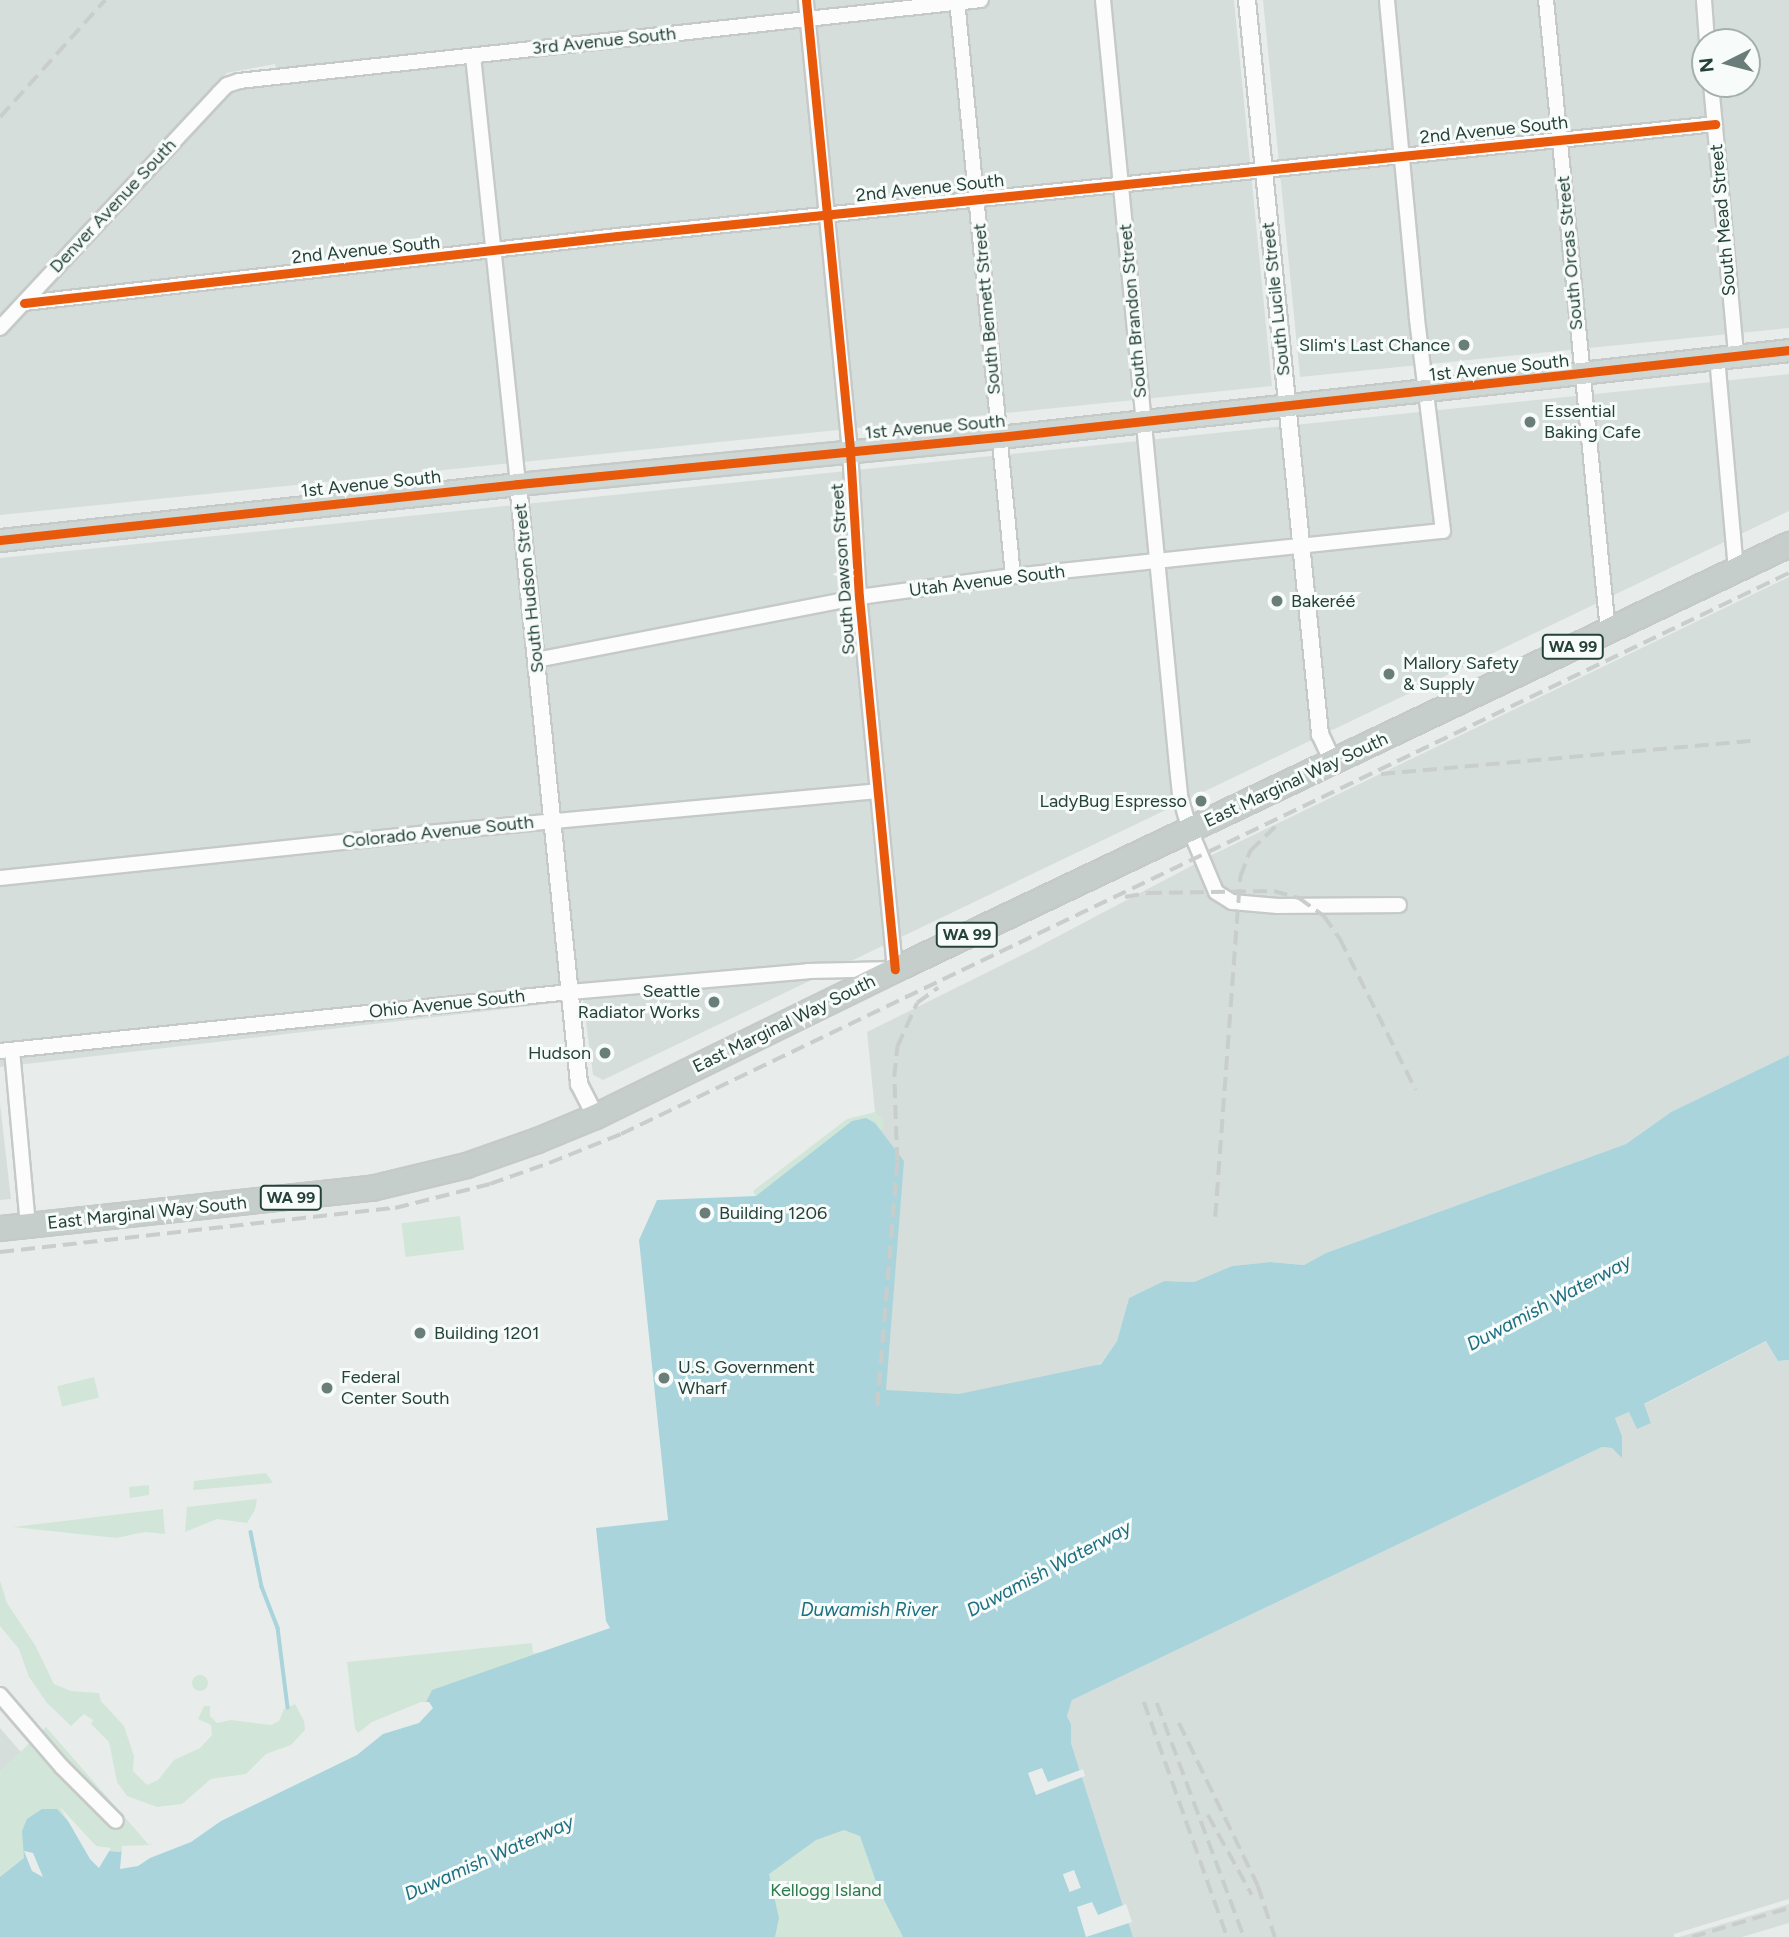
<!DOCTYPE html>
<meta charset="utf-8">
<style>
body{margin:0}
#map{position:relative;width:1789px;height:1937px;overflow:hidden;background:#e8edeb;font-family:Figtree,sans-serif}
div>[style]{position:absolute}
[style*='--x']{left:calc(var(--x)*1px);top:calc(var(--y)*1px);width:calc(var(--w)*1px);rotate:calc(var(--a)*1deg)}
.built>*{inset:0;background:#d6dedb}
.green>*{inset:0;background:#d1e6d8;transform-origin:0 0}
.round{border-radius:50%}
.water>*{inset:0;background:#a9d4db}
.pier>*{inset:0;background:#e8edeb;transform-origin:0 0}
.stream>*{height:3.5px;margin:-1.75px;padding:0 1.75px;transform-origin:1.75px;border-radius:1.75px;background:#a9d4db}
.roads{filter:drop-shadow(2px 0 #c5cac8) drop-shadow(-2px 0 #c5cac8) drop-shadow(0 2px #c5cac8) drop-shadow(0 -2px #c5cac8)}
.minor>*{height:14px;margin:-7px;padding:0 7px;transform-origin:7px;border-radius:7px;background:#fcfcfc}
.tertiary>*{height:16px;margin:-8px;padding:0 8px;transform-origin:8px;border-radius:8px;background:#fcfcfc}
.primary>*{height:21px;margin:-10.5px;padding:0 10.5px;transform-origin:10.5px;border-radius:10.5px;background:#cfd7d5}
.trunk>*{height:23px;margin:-11.5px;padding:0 11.5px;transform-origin:11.5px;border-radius:11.5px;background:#c6cecc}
.rail>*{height:3.5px;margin-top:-1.75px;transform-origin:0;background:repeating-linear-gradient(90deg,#c9cdcc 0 14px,transparent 0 21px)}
.cycleway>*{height:9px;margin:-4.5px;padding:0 4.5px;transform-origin:4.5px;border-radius:4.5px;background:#e8590c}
.dots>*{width:19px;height:19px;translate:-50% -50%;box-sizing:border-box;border:4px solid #f7fbf9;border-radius:50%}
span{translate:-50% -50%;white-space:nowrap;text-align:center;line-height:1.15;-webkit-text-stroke:6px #f7fbf9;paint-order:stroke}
.shield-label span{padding:2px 5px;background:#f7fbf9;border:2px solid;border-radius:5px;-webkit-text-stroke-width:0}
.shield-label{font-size:16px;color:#24423a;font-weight:700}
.street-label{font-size:18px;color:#24423a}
.poi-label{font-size:18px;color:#24423a}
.right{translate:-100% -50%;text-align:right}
.left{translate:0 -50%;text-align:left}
.park-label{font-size:18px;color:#2d7a4b}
.water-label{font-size:19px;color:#1c6f80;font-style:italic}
.north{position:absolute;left:1691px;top:28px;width:70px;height:70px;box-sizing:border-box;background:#f7fbf9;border:2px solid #a3b1ad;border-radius:50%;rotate:264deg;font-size:19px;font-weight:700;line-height:28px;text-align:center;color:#24423a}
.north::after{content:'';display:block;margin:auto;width:24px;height:32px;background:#697e78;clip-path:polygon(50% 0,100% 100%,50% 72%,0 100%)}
</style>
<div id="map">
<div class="built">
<div style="clip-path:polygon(0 0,1234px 0,1272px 386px,0 515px,0 333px,222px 98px,239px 88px,279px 84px,275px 64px,227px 73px,0 314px)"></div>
<div style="clip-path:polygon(evenodd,1263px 0,1789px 0,1789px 328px,1300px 377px,1263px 0,1705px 42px,1747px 42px,1747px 84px,1705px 84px,1705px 42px)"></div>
<div style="clip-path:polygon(1789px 374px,1789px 511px,603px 1080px,593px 1075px,583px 1000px,0 1067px,0 558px)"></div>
<div style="clip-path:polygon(1789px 577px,1789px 1055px,1671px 1112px,1626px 1144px,1326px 1253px,1304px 1265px,1270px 1262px,1232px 1266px,1194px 1282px,1164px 1281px,1129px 1298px,1117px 1341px,1101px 1363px,889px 1449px,866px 1118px,875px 1112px,867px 1032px,1030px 951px,1214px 854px)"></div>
<div style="clip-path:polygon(0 1103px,11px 1199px,0 1200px)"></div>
<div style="clip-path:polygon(1767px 1341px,1778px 1361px,1789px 1360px,1789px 1899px,1674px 1934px,1674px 1937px,1133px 1937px,1071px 1743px,1071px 1724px,1067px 1716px,1072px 1700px,1602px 1447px,1612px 1448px,1621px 1456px,1622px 1436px,1615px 1418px,1629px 1412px,1651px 1422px,1643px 1405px)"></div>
<div style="clip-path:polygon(0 1728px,21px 1752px,0 1772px)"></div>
<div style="clip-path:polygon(1789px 1904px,1789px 1923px,1742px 1937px,1679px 1937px)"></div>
</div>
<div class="green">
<div style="clip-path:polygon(875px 1112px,883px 1120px,883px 1129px,762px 1208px,753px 1191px,847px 1119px)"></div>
<div style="left:460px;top:1216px;width:34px;height:59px;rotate:83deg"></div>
<div style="left:94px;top:1377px;width:21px;height:38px;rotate:76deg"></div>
<div style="clip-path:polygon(266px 1473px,273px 1483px,193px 1490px,194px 1481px)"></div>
<div style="clip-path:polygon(149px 1485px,149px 1495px,130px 1498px,129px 1487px)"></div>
<div style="clip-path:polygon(257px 1499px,255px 1510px,247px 1523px,217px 1519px,185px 1532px,187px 1507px)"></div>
<div style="clip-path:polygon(163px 1509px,165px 1534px,145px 1532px,116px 1538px,13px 1527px)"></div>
<div style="clip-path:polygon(0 1581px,7px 1603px,35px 1645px,54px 1684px,71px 1691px,99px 1693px,101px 1701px,124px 1726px,134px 1756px,133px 1771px,147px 1785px,158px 1780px,174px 1760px,200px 1748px,212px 1735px,211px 1725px,198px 1719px,204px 1706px,210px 1706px,210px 1716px,217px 1723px,231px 1720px,271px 1725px,279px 1721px,284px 1709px,295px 1704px,304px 1721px,305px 1730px,291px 1745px,266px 1754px,246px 1774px,211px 1779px,182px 1804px,157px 1807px,127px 1796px,117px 1782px,109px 1742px,91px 1724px,93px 1720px,84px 1714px,71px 1726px,47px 1703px,29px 1677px,19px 1649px,0 1626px)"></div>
<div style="clip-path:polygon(532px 1643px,533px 1653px,545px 1652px,360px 1735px,355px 1729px,347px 1662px)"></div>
<div class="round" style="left:192px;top:1675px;width:16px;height:16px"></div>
<div style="clip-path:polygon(46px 1727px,149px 1845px,231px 1800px,0 1937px,0 1772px)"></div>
<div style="clip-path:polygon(867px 1802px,930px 1937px,733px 1937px,743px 1882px)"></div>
</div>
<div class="water">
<div style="clip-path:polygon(1789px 1055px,1789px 1360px,1778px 1361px,1766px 1341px,1644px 1404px,1651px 1423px,1637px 1429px,1629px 1412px,1615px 1418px,1622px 1436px,1622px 1458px,1612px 1448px,1602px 1447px,1072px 1700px,1067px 1716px,1071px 1724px,1071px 1743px,1133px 1937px,903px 1937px,879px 1890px,860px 1836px,844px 1830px,816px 1840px,769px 1874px,779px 1918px,775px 1937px,0 1937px,0 1877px,24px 1858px,22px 1831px,27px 1819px,42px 1809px,57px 1809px,94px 1850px,119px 1852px,149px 1845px,425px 1704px,432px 1690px,610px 1628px,606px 1621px,596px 1528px,668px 1520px,639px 1240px,657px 1200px,756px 1196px,852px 1121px,866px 1118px,875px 1123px,904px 1161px,886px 1390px,959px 1394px,1101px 1364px,1117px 1341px,1129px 1298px,1164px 1281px,1194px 1282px,1232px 1266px,1270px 1262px,1304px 1265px,1326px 1253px,1626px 1144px,1671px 1112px)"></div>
</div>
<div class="pier">
<div style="clip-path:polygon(421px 1702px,429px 1702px,433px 1708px,419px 1723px,383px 1734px,357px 1755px,221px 1821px,191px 1842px,150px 1858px,138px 1866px,120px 1869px,122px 1846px,149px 1845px,230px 1797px,354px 1736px,372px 1722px)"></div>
<div style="clip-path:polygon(1042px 1768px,1048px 1782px,1083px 1769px,1085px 1776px,1036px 1795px,1028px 1773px)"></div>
<div style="clip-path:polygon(60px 1807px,96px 1846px,111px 1848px,99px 1868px,90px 1859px)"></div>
<div style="clip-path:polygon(24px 1851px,33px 1853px,43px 1877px,32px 1871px)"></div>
<div style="left:1074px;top:1870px;width:19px;height:12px;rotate:69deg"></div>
<div style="clip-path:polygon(1092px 1902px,1098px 1915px,1126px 1904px,1132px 1922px,1086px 1937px,1077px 1907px)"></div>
</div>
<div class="stream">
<div style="--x:251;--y:1532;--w:56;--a:78.7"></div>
<div style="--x:262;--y:1587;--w:44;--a:68.7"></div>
<div style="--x:278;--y:1628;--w:80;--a:82.8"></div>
</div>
<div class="roads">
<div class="minor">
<div style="--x:957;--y:0;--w:579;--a:84.45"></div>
<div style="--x:1103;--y:0;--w:770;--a:84.48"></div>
<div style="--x:1177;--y:766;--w:30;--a:84"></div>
<div style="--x:1180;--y:796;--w:35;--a:74"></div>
<div style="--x:1190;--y:830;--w:67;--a:67.2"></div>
<div style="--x:1216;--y:892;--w:19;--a:32"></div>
<div style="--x:1232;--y:902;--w:46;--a:5"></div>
<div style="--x:1278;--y:906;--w:121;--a:-0.5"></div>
<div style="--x:1546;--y:0;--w:634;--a:84.39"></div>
<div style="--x:1704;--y:0;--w:42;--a:85.9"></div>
<div style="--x:473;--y:56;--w:430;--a:84"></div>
<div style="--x:1711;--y:84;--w:272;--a:84.7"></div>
<div style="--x:24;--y:303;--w:597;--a:-6.45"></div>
<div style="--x:617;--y:236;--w:1104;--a:-5.82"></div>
<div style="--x:0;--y:328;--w:321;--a:-47"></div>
<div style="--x:219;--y:93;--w:11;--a:-45"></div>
<div style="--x:227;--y:85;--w:13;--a:-18"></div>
<div style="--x:239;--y:81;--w:746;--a:-6.23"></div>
<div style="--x:1717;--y:357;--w:215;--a:84.9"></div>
<div style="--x:536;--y:660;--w:329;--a:-11"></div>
<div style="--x:859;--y:597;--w:155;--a:-7.8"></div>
<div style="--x:1013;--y:576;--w:432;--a:-6"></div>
<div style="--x:1443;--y:531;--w:215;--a:-97"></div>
<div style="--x:1417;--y:318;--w:319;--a:-95.4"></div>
<div style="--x:0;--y:878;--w:428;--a:-6"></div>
<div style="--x:426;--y:833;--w:452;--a:-5.3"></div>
<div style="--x:12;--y:1050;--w:176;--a:84.8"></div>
<div style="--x:0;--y:1051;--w:573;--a:-5.91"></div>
<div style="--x:570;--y:992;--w:239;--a:-5"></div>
<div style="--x:808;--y:971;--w:87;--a:-1.3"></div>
<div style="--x:895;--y:969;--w:374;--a:-95.5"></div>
<div style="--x:859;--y:597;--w:146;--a:-93.5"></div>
<div style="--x:850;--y:451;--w:453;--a:-95.6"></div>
<div style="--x:0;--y:1695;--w:95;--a:49.3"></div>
<div style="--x:62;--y:1767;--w:76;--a:45"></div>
</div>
<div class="tertiary">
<div style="--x:1247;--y:0;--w:738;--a:84.32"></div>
<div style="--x:1320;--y:734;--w:31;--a:65"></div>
<div style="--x:518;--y:484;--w:603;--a:84.19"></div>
<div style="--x:579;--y:1084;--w:36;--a:63"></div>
</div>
<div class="primary">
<div style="--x:0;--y:540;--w:521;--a:-6.17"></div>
<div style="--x:518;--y:484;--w:483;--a:-5.6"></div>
<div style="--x:999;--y:437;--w:795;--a:-6.28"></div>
</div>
<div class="trunk">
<div style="--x:0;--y:1228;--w:373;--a:-6.2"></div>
<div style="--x:371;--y:1188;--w:98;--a:-13.6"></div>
<div style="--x:466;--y:1165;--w:75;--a:-19.4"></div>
<div style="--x:537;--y:1140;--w:63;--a:-22.5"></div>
<div style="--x:595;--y:1116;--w:334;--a:-26.1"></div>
<div style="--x:895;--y:969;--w:990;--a:-25.43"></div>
</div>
</div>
<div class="rail">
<div style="--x:0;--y:117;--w:157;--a:-48.1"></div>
<div style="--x:1381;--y:774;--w:373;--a:-5.1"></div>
<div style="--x:1125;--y:897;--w:23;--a:-10"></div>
<div style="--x:1148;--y:893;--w:126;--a:-0.9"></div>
<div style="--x:1274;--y:891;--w:26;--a:16"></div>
<div style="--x:1299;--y:898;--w:31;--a:36"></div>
<div style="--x:1324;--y:916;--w:28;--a:55"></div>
<div style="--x:1340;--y:939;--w:169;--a:63.3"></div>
<div style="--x:1215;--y:1217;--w:341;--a:-85.8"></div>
<div style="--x:1240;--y:877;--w:28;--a:-69"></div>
<div style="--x:1250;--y:851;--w:37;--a:-44"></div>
<div style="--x:0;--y:1252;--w:397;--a:-6.4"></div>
<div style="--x:395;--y:1208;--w:98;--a:-14.2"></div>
<div style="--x:490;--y:1184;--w:63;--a:-19.6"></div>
<div style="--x:549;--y:1163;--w:78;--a:-21.9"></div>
<div style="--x:621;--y:1134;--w:1296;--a:-25.66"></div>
<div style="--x:877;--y:1406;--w:246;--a:-85.3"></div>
<div style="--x:897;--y:1161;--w:84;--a:-92"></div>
<div style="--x:894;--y:1077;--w:30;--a:-84"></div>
<div style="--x:897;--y:1047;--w:48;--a:-65.6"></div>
<div style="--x:917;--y:1003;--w:26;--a:-36"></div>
<div style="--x:1144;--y:1702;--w:249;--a:70.5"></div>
<div style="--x:1157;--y:1703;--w:250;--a:69.6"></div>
<div style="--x:1179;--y:1723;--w:181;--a:64.1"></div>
<div style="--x:1258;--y:1886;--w:54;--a:71.6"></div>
<div style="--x:1208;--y:1815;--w:91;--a:61.2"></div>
<div style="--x:1692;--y:1937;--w:101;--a:-16.6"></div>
</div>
<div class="cycleway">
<div style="--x:806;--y:0;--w:453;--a:84.4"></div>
<div style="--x:850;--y:451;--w:146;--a:86.5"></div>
<div style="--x:859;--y:597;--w:374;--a:84.5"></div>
<div style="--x:24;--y:303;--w:597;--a:-6.45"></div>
<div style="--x:617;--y:236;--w:1104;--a:-5.82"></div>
<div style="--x:0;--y:540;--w:521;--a:-6.17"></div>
<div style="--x:518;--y:484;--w:483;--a:-5.6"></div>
<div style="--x:999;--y:437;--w:795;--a:-6.28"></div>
</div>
<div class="dots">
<div style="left:1464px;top:345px;background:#697e78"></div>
<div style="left:1530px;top:422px;background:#697e78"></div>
<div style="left:1277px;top:601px;background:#697e78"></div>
<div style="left:1389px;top:674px;background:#697e78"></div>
<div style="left:1201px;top:801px;background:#697e78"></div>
<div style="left:714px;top:1002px;background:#697e78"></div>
<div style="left:605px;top:1053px;background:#697e78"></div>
<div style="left:705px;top:1213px;background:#697e78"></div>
<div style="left:420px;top:1333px;background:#697e78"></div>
<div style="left:664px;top:1378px;background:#697e78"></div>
<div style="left:327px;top:1388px;background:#697e78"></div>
</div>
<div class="shield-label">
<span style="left:1573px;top:647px">WA 99</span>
<span style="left:967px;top:935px">WA 99</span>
<span style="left:291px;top:1198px">WA 99</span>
</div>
<div class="street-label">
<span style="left:604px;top:41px;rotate:-6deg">3rd Avenue South</span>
<span style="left:1494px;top:130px;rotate:-6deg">2nd Avenue South</span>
<span style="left:930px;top:188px;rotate:-6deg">2nd Avenue South</span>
<span style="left:113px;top:206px;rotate:-47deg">Denver Avenue South</span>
<span style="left:1723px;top:220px;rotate:-95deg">South Mead Street</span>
<span style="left:366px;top:250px;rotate:-6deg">2nd Avenue South</span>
<span style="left:1570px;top:253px;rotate:-95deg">South Orcas Street</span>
<span style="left:1276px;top:299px;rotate:-96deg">South Lucile Street</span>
<span style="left:987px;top:309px;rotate:-95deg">South Bennett Street</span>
<span style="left:1133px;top:311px;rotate:-95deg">South Brandon Street</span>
<span style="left:1499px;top:368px;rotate:-6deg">1st Avenue South</span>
<span style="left:935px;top:427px;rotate:-5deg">1st Avenue South</span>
<span style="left:371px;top:484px;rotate:-6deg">1st Avenue South</span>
<span style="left:843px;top:569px;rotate:-94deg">South Dawson Street</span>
<span style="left:987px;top:581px;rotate:-7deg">Utah Avenue South</span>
<span style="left:529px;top:588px;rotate:-96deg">South Hudson Street</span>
<span style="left:1296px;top:780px;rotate:-25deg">East Marginal Way South</span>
<span style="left:438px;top:832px;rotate:-6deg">Colorado Avenue South</span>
<span style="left:447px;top:1004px;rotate:-6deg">Ohio Avenue South</span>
<span style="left:784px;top:1024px;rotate:-26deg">East Marginal Way South</span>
<span style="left:147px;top:1213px;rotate:-6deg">East Marginal Way South</span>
</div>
<div class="poi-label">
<span class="right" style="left:1450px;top:345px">Slim's Last Chance</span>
<span class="left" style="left:1544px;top:422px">Essential<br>Baking Cafe</span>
<span class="left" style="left:1291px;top:601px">Bakeréé</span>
<span class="left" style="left:1403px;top:674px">Mallory Safety<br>&amp; Supply</span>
<span class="right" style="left:1187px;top:801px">LadyBug Espresso</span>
<span class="right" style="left:700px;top:1002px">Seattle<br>Radiator Works</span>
<span class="right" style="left:591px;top:1053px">Hudson</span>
<span class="left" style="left:719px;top:1213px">Building 1206</span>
<span class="left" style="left:434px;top:1333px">Building 1201</span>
<span class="left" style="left:678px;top:1378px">U.S. Government<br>Wharf</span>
<span class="left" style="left:341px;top:1388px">Federal<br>Center South</span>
</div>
<div class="park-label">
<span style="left:826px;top:1890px">Kellogg Island</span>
</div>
<div class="water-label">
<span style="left:1549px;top:1303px;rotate:-28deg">Duwamish Waterway</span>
<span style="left:1049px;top:1569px;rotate:-28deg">Duwamish Waterway</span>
<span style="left:869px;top:1610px">Duwamish River</span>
<span style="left:489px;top:1858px;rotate:-24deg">Duwamish Waterway</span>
</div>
<div class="north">N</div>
</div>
